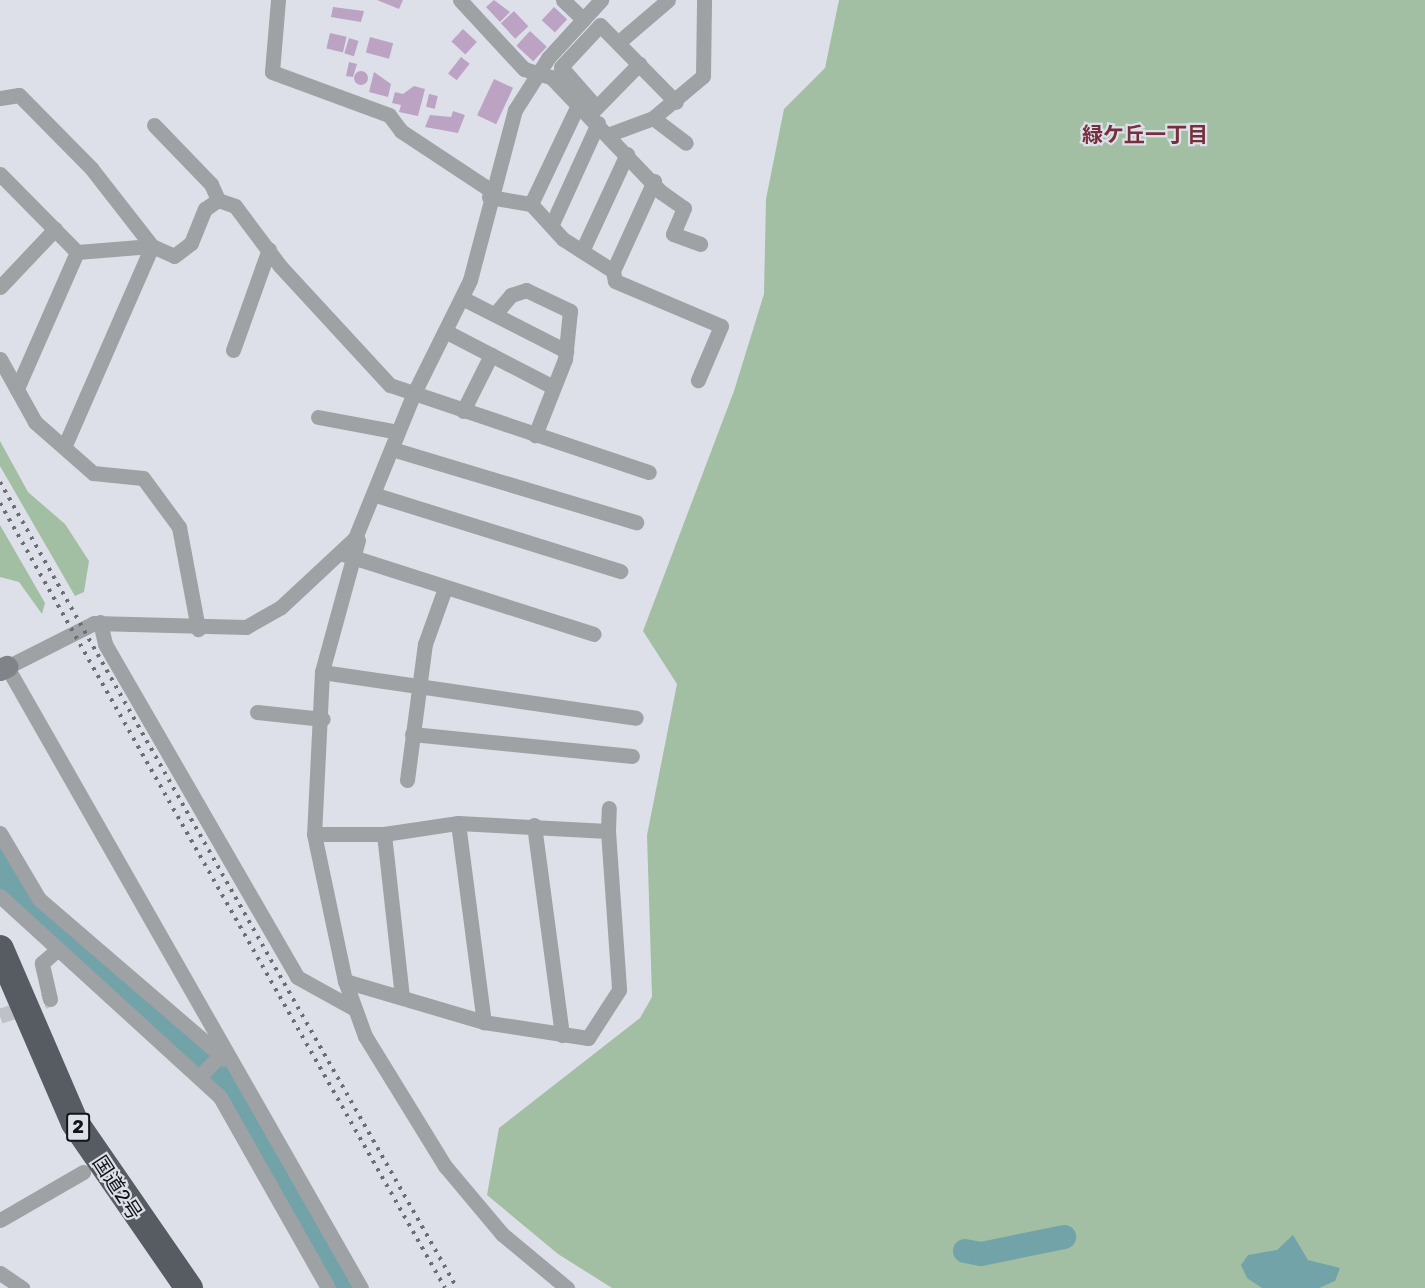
<!DOCTYPE html>
<meta charset="utf-8">
<style>
body{margin:0}
#map{position:relative;width:1425px;height:1288px;overflow:hidden;background:#dde0e8;font-family:Rubik,"Noto Sans JP",sans-serif}
div>[style]{position:absolute}
[style*='--x']{left:calc(var(--x)*1px);top:calc(var(--y)*1px);width:calc(var(--w)*1px);rotate:calc(var(--a)*1deg)}
.green>*{inset:0;background:#a2bfa4}
.water>*{inset:0;background:#71a3a9}
.river>*{height:24px;margin:-12px;padding:0 12px;transform-origin:12px;border-radius:12px;background:#71a3a9}
.building>*{inset:0;background:#bda3c3;transform-origin:0 0}
.round{border-radius:50%}
.street-tunnel>*{height:15px;margin-top:-7.5px;transform-origin:0;background:repeating-linear-gradient(90deg,#bfc1c9 0 15px,transparent 0 23px)}
.street>*{height:15px;margin:-7.5px;padding:0 7.5px;transform-origin:7.5px;border-radius:7.5px;background:#9fa2a5}
.secondary>*{height:22px;margin:-11px;padding:0 11px;transform-origin:11px;border-radius:11px;background:#808488}
.highway>*{height:28px;margin:-14px;padding:0 14px;transform-origin:14px;border-radius:14px;background:#565c62}
.rail>*{height:4px;margin-top:-2px;transform-origin:0;background:repeating-linear-gradient(90deg,#6b6d72 0 3px,transparent 0 9px)}
span{translate:-50% -50%;white-space:nowrap;text-align:center;line-height:1.15;-webkit-text-stroke:4.5px #dde0e8;paint-order:stroke}
.shield-label span{padding:2px 4px;background:#dde0e8;border:2px solid;border-radius:4px;-webkit-text-stroke-width:0}
.shield-label{font-size:18px;color:#131417;font-weight:700}
.street-label{font-size:20px;color:#131417}
.neighbourhood-label{font-size:21px;color:#762f3d;font-weight:700}
</style>
<div id="map">
<div class="green">
<div style="clip-path:polygon(839px 0,1425px 0,1425px 1288px,612px 1288px,558px 1254px,487px 1195px,499px 1128px,640px 1018px,652px 997px,647px 835px,677px 684px,643px 631px,734px 391px,764px 294px,766px 199px,784px 109px,825px 68px)"></div>
<div style="clip-path:polygon(0 441px,28px 492px,65px 524px,89px 561px,84px 592px,75px 596px,0 466px)"></div>
<div style="clip-path:polygon(0 525px,45px 603px,42px 614px,19px 582px,0 577px)"></div>
</div>
<div class="water">
<div style="clip-path:polygon(1293px 1235px,1308px 1260px,1340px 1268px,1335px 1281px,1319px 1288px,1262px 1288px,1247px 1278px,1241px 1265px,1248px 1255px,1277px 1250px)"></div>
</div>
<div class="river">
<div style="--x:0;--y:857;--w:27;--a:68"></div>
<div style="--x:10;--y:882;--w:46;--a:52.1"></div>
<div style="--x:38;--y:918;--w:240;--a:40.6"></div>
<div style="--x:220;--y:1074;--w:246;--a:60.5"></div>
<div style="--x:965;--y:1251;--w:16;--a:11"></div>
<div style="--x:981;--y:1254;--w:85;--a:-11.6"></div>
</div>
<div class="building">
<div style="clip-path:polygon(377px 0,403px 0,399px 9px)"></div>
<div style="clip-path:polygon(494px 0,510px 12px,500px 22px,486px 7px)"></div>
<div style="clip-path:polygon(333px 7px,364px 11px,361px 22px,331px 17px)"></div>
<div style="left:554px;top:7px;width:18px;height:18px;rotate:43deg"></div>
<div style="left:514px;top:11px;width:21px;height:18px;rotate:47deg"></div>
<div style="left:463px;top:29px;width:19px;height:17px;rotate:43deg"></div>
<div style="left:530px;top:31px;width:23px;height:20px;rotate:43deg"></div>
<div style="left:330px;top:33px;width:17px;height:16px;rotate:13deg"></div>
<div style="left:370px;top:37px;width:24px;height:16px;rotate:15deg"></div>
<div style="left:349px;top:38px;width:10px;height:16px;rotate:17deg"></div>
<div style="left:461px;top:57px;width:11px;height:21px;rotate:38deg"></div>
<div style="clip-path:polygon(349px 62px,357px 64px,353px 77px,346px 76px)"></div>
<div class="round" style="left:354px;top:71px;width:14px;height:14px"></div>
<div style="clip-path:polygon(374px 72px,391px 84px,388px 97px,369px 92px)"></div>
<div style="left:494px;top:79px;width:21px;height:40px;rotate:25deg"></div>
<div style="clip-path:polygon(414px 86px,425px 89px,418px 116px,399px 112px,401px 105px,392px 103px,395px 92px,403px 94px)"></div>
<div style="left:429px;top:94px;width:9px;height:13px;rotate:13deg"></div>
<div style="clip-path:polygon(453px 111px,465px 115px,458px 133px,425px 127px,430px 115px,451px 117px)"></div>
</div>
<div class="street-tunnel">
<div style="--x:0;--y:1016;--w:53;--a:-18.8"></div>
</div>
<div class="street">
<div style="--x:278;--y:0;--w:72;--a:94.8"></div>
<div style="--x:272;--y:72;--w:125;--a:20.2"></div>
<div style="--x:389;--y:115;--w:20;--a:53"></div>
<div style="--x:401;--y:131;--w:107;--a:33.5"></div>
<div style="--x:460;--y:0;--w:94;--a:47.2"></div>
<div style="--x:524;--y:69;--w:28;--a:17"></div>
<div style="--x:551;--y:77;--w:159;--a:46.3"></div>
<div style="--x:661;--y:192;--w:28;--a:35"></div>
<div style="--x:684;--y:208;--w:28;--a:113"></div>
<div style="--x:673;--y:234;--w:29;--a:20"></div>
<div style="--x:563;--y:0;--w:28;--a:44"></div>
<div style="--x:620;--y:41;--w:63;--a:-40.5"></div>
<div style="--x:0;--y:98;--w:19;--a:-9"></div>
<div style="--x:19;--y:95;--w:103;--a:45.4"></div>
<div style="--x:91;--y:168;--w:99;--a:52"></div>
<div style="--x:152;--y:246;--w:217;--a:113.6"></div>
<div style="--x:596;--y:107;--w:53;--a:-131.2"></div>
<div style="--x:561;--y:67;--w:57;--a:-47.1"></div>
<div style="--x:600;--y:25;--w:108;--a:45.4"></div>
<div style="--x:591;--y:113;--w:69;--a:-45.6"></div>
<div style="--x:653;--y:118;--w:41;--a:37.1"></div>
<div style="--x:154;--y:125;--w:82;--a:46"></div>
<div style="--x:211;--y:184;--w:17;--a:66"></div>
<div style="--x:610;--y:134;--w:46;--a:-20.4"></div>
<div style="--x:653;--y:118;--w:65;--a:-40"></div>
<div style="--x:703;--y:76;--w:76;--a:-89.2"></div>
<div style="--x:0;--y:174;--w:110;--a:45.4"></div>
<div style="--x:77;--y:252;--w:150;--a:113.7"></div>
<div style="--x:489;--y:197;--w:43;--a:9.5"></div>
<div style="--x:531;--y:204;--w:47;--a:47.6"></div>
<div style="--x:563;--y:239;--w:59;--a:32.6"></div>
<div style="--x:613;--y:271;--w:10;--a:79"></div>
<div style="--x:615;--y:281;--w:115;--a:23"></div>
<div style="--x:721;--y:326;--w:59;--a:113.1"></div>
<div style="--x:531;--y:204;--w:110;--a:-64.6"></div>
<div style="--x:552;--y:224;--w:111;--a:-65.5"></div>
<div style="--x:582;--y:251;--w:107;--a:-65.1"></div>
<div style="--x:77;--y:252;--w:75;--a:-4.6"></div>
<div style="--x:152;--y:246;--w:24;--a:24"></div>
<div style="--x:174;--y:256;--w:21;--a:-37"></div>
<div style="--x:191;--y:243;--w:37;--a:-68"></div>
<div style="--x:205;--y:209;--w:16;--a:-35"></div>
<div style="--x:218;--y:200;--w:18;--a:19"></div>
<div style="--x:235;--y:206;--w:75;--a:53.1"></div>
<div style="--x:280;--y:266;--w:162;--a:47.3"></div>
<div style="--x:390;--y:385;--w:273;--a:18.6"></div>
<div style="--x:613;--y:271;--w:99;--a:-65.5"></div>
<div style="--x:0;--y:287;--w:80;--a:-46.5"></div>
<div style="--x:462;--y:298;--w:117;--a:27"></div>
<div style="--x:495;--y:314;--w:25;--a:-50"></div>
<div style="--x:511;--y:295;--w:16;--a:-18"></div>
<div style="--x:526;--y:290;--w:49;--a:25.5"></div>
<div style="--x:570;--y:311;--w:48;--a:95.9"></div>
<div style="--x:565;--y:359;--w:82;--a:111.5"></div>
<div style="--x:445;--y:331;--w:119;--a:27.4"></div>
<div style="--x:233;--y:350;--w:107;--a:-70.4"></div>
<div style="--x:0;--y:359;--w:72;--a:60.9"></div>
<div style="--x:35;--y:422;--w:77;--a:41.3"></div>
<div style="--x:93;--y:473;--w:50;--a:5.7"></div>
<div style="--x:143;--y:478;--w:61;--a:53.7"></div>
<div style="--x:179;--y:527;--w:104;--a:79.4"></div>
<div style="--x:463;--y:411;--w:63;--a:-63.4"></div>
<div style="--x:318;--y:417;--w:81;--a:10.6"></div>
<div style="--x:392;--y:449;--w:255;--a:16.7"></div>
<div style="--x:376;--y:495;--w:256;--a:17.3"></div>
<div style="--x:358;--y:540;--w:137;--a:105.3"></div>
<div style="--x:322;--y:672;--w:162;--a:92.8"></div>
<div style="--x:314;--y:834;--w:150;--a:78.1"></div>
<div style="--x:345;--y:981;--w:59;--a:70"></div>
<div style="--x:365;--y:1036;--w:153;--a:58.4"></div>
<div style="--x:445;--y:1166;--w:89;--a:50"></div>
<div style="--x:502;--y:1234;--w:85;--a:39.7"></div>
<div style="--x:343;--y:554;--w:263;--a:17.7"></div>
<div style="--x:100;--y:622;--w:23;--a:77"></div>
<div style="--x:105;--y:644;--w:384;--a:60"></div>
<div style="--x:297;--y:977;--w:64;--a:29"></div>
<div style="--x:322;--y:672;--w:317;--a:8.3"></div>
<div style="--x:257;--y:712;--w:66;--a:6.1"></div>
<div style="--x:412;--y:734;--w:221;--a:5.7"></div>
<div style="--x:407;--y:780;--w:137;--a:-82.5"></div>
<div style="--x:425;--y:644;--w:59;--a:-70.3"></div>
<div style="--x:458;--y:823;--w:201;--a:82.6"></div>
<div style="--x:534;--y:825;--w:212;--a:82.4"></div>
<div style="--x:608;--y:831;--w:23;--a:-88"></div>
<div style="--x:0;--y:833;--w:77;--a:59.4"></div>
<div style="--x:39;--y:899;--w:245;--a:40.7"></div>
<div style="--x:314;--y:834;--w:70;--a:0"></div>
<div style="--x:384;--y:834;--w:75;--a:-8.5"></div>
<div style="--x:458;--y:823;--w:150;--a:3.1"></div>
<div style="--x:608;--y:831;--w:159;--a:86"></div>
<div style="--x:619;--y:990;--w:57;--a:122.9"></div>
<div style="--x:588;--y:1038;--w:105;--a:-171.3"></div>
<div style="--x:484;--y:1022;--w:145;--a:-163.6"></div>
<div style="--x:384;--y:834;--w:163;--a:83.7"></div>
<div style="--x:0;--y:896;--w:298;--a:42.4"></div>
<div style="--x:220;--y:1097;--w:219;--a:60.5"></div>
<div style="--x:50;--y:999;--w:37;--a:-103"></div>
<div style="--x:42;--y:963;--w:18;--a:-41"></div>
<div style="--x:199;--y:1077;--w:30;--a:-46"></div>
<div style="--x:0;--y:1220;--w:96;--a:-30"></div>
<div style="--x:0;--y:1273;--w:27;--a:34"></div>
<div style="--x:361;--y:1288;--w:715;--a:-119.69"></div>
<div style="--x:7;--y:667;--w:97;--a:-26.8"></div>
<div style="--x:94;--y:623;--w:152;--a:1.5"></div>
<div style="--x:246;--y:627;--w:40;--a:-29.7"></div>
<div style="--x:281;--y:607;--w:101;--a:-43"></div>
<div style="--x:355;--y:538;--w:154;--a:-67.9"></div>
<div style="--x:413;--y:395;--w:128;--a:-63.6"></div>
<div style="--x:470;--y:280;--w:176;--a:-75.2"></div>
<div style="--x:515;--y:110;--w:62;--a:-57.6"></div>
<div style="--x:548;--y:58;--w:79;--a:-47.6"></div>
</div>
<div class="secondary">
<div style="--x:0;--y:670;--w:8;--a:-23"></div>
</div>
<div class="highway">
<div style="--x:0;--y:949;--w:189;--a:66.7"></div>
<div style="--x:75;--y:1123;--w:201;--a:55.4"></div>
</div>
<div class="rail">
<div style="--x:0;--y:482;--w:927;--a:60.45"></div>
<div style="--x:0;--y:503;--w:902;--a:60.45"></div>
</div>
<div class="shield-label">
<span style="left:78px;top:1127px">2</span>
</div>
<div class="street-label">
<span style="left:117px;top:1188px;rotate:57deg">国道2号</span>
</div>
<div class="neighbourhood-label">
<span style="left:1145px;top:135px">緑ケ丘一丁目</span>
</div>
</div>
